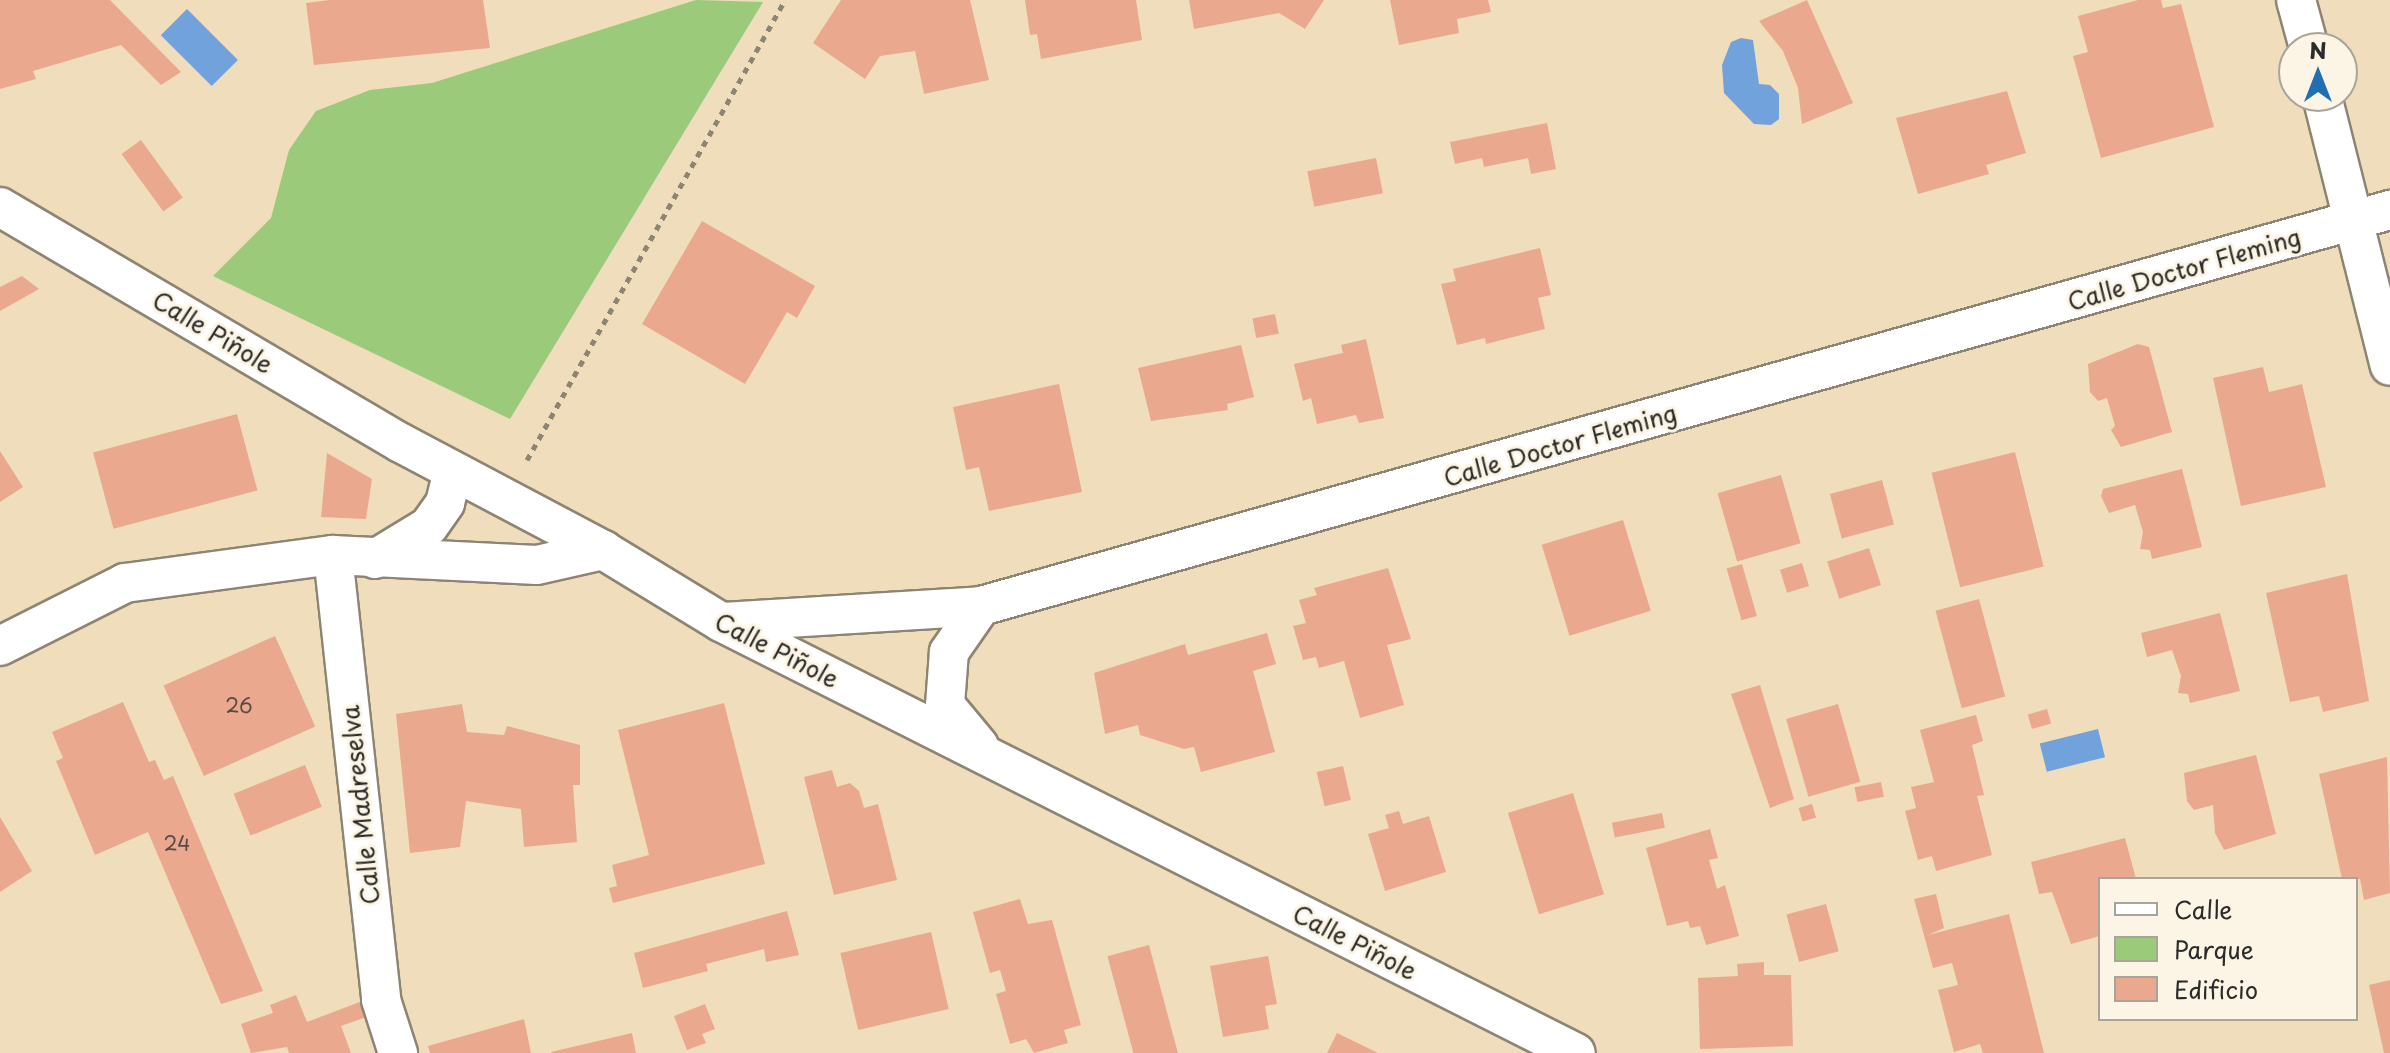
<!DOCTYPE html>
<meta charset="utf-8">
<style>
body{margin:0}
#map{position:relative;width:2390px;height:1053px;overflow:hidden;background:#efddbb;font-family:"Playpen Sans",sans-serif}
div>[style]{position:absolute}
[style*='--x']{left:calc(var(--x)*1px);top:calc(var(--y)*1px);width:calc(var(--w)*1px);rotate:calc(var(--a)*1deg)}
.green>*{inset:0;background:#9aca7a}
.water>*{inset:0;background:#71a2db;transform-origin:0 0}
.building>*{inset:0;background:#eaa98e;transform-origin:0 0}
.path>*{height:5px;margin-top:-2.5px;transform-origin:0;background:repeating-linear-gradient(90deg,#8d8473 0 6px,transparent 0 12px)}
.roads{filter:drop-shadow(2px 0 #8d8473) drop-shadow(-2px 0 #8d8473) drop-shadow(0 2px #8d8473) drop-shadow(0 -2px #8d8473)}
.minor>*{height:38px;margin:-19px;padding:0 19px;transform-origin:19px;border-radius:19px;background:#fff}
span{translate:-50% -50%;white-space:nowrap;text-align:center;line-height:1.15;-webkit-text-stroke:6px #fcf5e5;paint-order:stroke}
.number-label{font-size:20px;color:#5b4a44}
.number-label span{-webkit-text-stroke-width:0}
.street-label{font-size:24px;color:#2b2b2b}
.legend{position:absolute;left:2098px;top:877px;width:260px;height:144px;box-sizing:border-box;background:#fcf5e5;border:2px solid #a8a49b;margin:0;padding:10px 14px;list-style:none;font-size:24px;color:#2b2b2b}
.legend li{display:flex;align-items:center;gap:16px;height:40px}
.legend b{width:40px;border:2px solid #a8a49b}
.north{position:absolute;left:2278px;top:32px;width:80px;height:80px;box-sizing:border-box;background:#fcf5e5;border:2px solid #a8a49b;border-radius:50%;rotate:0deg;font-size:22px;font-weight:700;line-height:32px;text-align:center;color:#2b2b2b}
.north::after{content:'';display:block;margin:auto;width:28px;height:36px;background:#1f6fb2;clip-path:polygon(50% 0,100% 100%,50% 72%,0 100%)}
</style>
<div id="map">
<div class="green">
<div style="clip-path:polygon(696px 0,763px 2px,510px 419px,213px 276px,271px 218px,289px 150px,316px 111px,370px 90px,432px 83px)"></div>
</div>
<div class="water">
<div style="left:187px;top:9px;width:72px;height:37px;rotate:45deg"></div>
<div style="clip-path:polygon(1741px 38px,1753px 40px,1759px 84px,1770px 85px,1779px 94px,1779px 119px,1771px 125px,1754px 124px,1724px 93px,1722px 65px,1731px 42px)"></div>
<div style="left:2098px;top:729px;width:29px;height:60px;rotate:76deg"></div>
</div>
<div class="building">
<div style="clip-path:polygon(0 0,110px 0,181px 72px,161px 85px,121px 45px,33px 71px,36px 79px,0 89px)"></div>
<div style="clip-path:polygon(329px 0,483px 0,490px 48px,314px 65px,306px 3px)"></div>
<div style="clip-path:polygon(841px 0,970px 0,989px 80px,924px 94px,915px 51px,880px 56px,865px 79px,813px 43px)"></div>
<div style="clip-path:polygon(1025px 0,1136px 0,1142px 40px,1041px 59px,1037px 34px,1030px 35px)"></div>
<div style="clip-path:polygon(1189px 0,1324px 0,1305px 29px,1279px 13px,1194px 29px)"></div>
<div style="clip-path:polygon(1390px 0,1488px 0,1491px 12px,1457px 19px,1459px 33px,1399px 45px)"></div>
<div style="clip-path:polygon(1807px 0,1853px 103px,1802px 124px,1798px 88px,1783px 51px,1759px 21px)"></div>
<div style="clip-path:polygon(2138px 0,2161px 0,2163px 8px,2181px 4px,2214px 127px,2101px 158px,2073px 56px,2088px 52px,2078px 16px)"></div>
<div style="clip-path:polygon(2007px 91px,2026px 153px,1986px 165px,1989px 174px,1918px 194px,1896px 118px)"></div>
<div style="clip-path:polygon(1547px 123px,1556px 169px,1531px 174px,1528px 158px,1484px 167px,1482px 158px,1455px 164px,1450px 142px)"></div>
<div style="left:141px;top:140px;width:71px;height:24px;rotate:54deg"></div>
<div style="left:1376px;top:158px;width:36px;height:70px;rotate:79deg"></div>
<div style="clip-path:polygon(702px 221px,815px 286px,797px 318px,787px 312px,745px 384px,642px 324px)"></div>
<div style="clip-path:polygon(1540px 248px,1551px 295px,1538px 298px,1545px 329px,1486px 344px,1485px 338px,1457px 345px,1441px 284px,1456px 281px,1453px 269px)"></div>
<div style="clip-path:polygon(22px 276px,39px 289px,0 311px,0 287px)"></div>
<div style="left:1275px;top:314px;width:20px;height:23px;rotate:79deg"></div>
<div style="clip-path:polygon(1366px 339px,1384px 418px,1359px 423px,1356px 415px,1317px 424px,1311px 398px,1303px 401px,1294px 364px,1343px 353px,1341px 345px)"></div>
<div style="clip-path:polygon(2138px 344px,2149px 347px,2172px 432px,2121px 447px,2111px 430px,2115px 426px,2107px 398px,2098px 401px,2090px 392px,2088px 364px)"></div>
<div style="clip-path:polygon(1241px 345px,1254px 397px,1227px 404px,1228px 410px,1151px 421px,1138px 368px)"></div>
<div style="clip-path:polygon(2263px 367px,2269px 392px,2302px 384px,2326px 487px,2241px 506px,2213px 378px)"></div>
<div style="clip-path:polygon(1059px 384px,1082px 492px,989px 511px,979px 467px,966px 470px,953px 407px)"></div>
<div style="left:237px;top:414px;width:79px;height:149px;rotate:75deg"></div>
<div style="clip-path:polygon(0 451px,23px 487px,0 502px)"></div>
<div style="left:2015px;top:452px;width:118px;height:86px;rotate:76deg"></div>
<div style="clip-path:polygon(327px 453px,372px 479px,366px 519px,321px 517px)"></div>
<div style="clip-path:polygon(2182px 469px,2202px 547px,2152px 559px,2150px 550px,2140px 549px,2143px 532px,2135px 505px,2109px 513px,2101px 496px,2103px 489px)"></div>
<div style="left:1781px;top:475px;width:71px;height:66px;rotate:74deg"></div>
<div style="left:1882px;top:480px;width:46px;height:54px;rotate:75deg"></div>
<div style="left:1623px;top:520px;width:95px;height:85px;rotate:73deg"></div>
<div style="left:1869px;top:548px;width:39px;height:44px;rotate:72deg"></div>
<div style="left:1802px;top:563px;width:24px;height:23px;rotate:73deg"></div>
<div style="left:1742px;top:564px;width:54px;height:16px;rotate:74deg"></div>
<div style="clip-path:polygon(1388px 568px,1411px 639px,1387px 645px,1404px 705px,1360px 718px,1344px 661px,1319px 668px,1316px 657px,1303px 660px,1293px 626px,1306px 623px,1299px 600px,1317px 595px,1314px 588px)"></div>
<div style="clip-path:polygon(2347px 574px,2369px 701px,2323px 712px,2319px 696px,2290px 702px,2266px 593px)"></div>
<div style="left:1979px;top:599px;width:101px;height:45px;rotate:75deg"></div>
<div style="clip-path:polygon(2220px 613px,2240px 691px,2190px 703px,2188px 694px,2178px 693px,2181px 676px,2172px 650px,2147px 657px,2141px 633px)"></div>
<div style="clip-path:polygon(1267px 633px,1276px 664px,1253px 671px,1275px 752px,1201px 772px,1194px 747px,1184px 749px,1140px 735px,1138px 725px,1105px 734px,1094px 673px,1185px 644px,1188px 655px)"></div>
<div style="left:275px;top:636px;width:99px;height:122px;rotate:66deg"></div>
<div style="clip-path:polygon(1760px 685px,1794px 799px,1770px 808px,1731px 694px)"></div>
<div style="clip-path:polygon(123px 702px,149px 762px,155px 760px,164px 780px,173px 776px,263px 991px,221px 1004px,148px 832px,95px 855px,56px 761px,63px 758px,52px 732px)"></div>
<div style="clip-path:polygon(724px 703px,765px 864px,613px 903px,609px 888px,617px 886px,612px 865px,649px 855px,618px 730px)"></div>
<div style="clip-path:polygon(462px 704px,467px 732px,504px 735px,507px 726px,580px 745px,580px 785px,573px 785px,577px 842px,524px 847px,521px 809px,466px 801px,460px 847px,410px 853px,396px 714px)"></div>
<div style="left:1838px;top:704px;width:81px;height:54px;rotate:74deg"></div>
<div style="left:2047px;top:709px;width:15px;height:20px;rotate:74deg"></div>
<div style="clip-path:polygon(1976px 715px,1983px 741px,1972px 745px,1984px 795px,1977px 796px,1992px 855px,1936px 871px,1932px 856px,1918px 860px,1905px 811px,1916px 808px,1911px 787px,1934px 782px,1920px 730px)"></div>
<div style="clip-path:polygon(2256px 755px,2276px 834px,2224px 850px,2215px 833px,2213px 805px,2194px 810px,2187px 801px,2184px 773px)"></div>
<div style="clip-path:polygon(2387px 757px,2390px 893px,2364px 900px,2360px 879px,2342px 879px,2319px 774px)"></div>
<div style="left:305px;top:765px;width:45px;height:77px;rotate:68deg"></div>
<div style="left:1343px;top:766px;width:35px;height:27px;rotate:77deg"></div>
<div style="clip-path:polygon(832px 770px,837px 787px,850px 783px,859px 791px,864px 808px,878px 804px,897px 880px,834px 895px,804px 777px)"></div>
<div style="left:1881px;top:782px;width:15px;height:27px;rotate:79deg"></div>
<div style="left:1573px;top:793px;width:106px;height:68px;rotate:73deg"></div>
<div style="left:1812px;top:804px;width:14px;height:14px;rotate:73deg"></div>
<div style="clip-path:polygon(1399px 811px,1403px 824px,1429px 816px,1446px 872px,1385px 891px,1368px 834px,1389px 828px,1385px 815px)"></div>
<div style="left:1662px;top:813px;width:15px;height:51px;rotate:79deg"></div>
<div style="clip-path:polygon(0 817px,32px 871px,0 892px)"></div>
<div style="clip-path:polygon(1710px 829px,1718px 858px,1709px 860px,1717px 889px,1725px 885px,1739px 936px,1706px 945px,1700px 926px,1690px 928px,1688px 921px,1667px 926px,1646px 848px)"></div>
<div style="clip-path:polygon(2125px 838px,2136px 879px,2100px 879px,2100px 936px,2071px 944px,2052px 892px,2039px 894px,2031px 862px)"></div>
<div style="clip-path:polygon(1936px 894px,1944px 928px,1928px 935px,2009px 914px,2044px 1053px,1983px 1053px,1980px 1044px,1954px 1052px,1938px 990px,1958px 985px,1952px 963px,1933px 968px,1914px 899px)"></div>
<div style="clip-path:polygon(1020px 899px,1028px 924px,1052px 920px,1081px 1025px,1064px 1030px,1068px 1043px,1034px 1053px,1026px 1039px,1010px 1044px,996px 994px,1006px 991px,1000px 970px,990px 973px,973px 912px)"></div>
<div style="left:1826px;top:904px;width:49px;height:41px;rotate:75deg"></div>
<div style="clip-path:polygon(787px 911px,799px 955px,766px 962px,764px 949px,706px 964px,708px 971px,643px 988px,634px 953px)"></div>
<div style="left:931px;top:932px;width:79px;height:93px;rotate:77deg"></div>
<div style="left:1149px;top:945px;width:112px;height:43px;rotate:75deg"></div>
<div style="clip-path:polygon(1268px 956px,1277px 1004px,1265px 1006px,1269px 1029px,1223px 1037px,1210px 966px)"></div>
<div style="clip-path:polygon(1764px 962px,1764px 975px,1791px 975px,1793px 1046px,1700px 1049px,1698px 978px,1738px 976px,1737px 964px)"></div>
<div style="clip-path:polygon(2390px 980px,2390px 1053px,2384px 1053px,2369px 985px)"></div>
<div style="clip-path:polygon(296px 995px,307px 1022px,365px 1000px,366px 1017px,341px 1026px,351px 1053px,289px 1053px,287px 1047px,251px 1053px,241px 1024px,273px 1013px,270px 1005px)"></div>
<div style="clip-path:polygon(705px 1004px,715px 1029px,702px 1034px,706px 1043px,687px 1050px,674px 1016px)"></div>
<div style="clip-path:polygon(524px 1019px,531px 1053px,430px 1053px,428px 1046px)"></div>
<div style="clip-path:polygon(632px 1033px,636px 1053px,551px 1053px,551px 1052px)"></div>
<div style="clip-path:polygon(1337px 1033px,1378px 1053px,1327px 1053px)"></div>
</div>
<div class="path">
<div style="--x:527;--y:460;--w:527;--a:-60.71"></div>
</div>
<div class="roads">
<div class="minor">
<div style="--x:2296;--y:0;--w:50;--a:74.8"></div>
<div style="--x:2322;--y:96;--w:278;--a:75.9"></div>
<div style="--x:0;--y:207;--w:465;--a:30.5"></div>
<div style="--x:401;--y:443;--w:229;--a:27.9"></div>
<div style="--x:603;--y:550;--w:138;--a:31.4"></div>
<div style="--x:721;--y:622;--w:957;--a:26.75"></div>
<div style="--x:333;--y:555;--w:448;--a:83.8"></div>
<div style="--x:381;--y:1000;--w:56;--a:72.2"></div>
<div style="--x:375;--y:559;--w:63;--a:-31.4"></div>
<div style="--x:429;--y:526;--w:28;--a:-55"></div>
<div style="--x:445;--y:503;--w:32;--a:-76"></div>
<div style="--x:723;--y:622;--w:258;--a:-3.5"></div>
<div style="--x:981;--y:606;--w:1464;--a:-15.7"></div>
<div style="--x:0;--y:646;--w:140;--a:-26.7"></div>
<div style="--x:125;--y:583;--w:210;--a:-7.7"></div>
<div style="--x:333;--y:555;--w:204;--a:2.8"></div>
<div style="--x:537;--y:565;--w:68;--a:-12.8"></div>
<div style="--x:979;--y:746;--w:53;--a:-129.7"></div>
<div style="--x:945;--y:705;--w:53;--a:-85.7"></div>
<div style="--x:949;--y:652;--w:56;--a:-55.2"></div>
</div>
</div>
<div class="number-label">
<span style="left:239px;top:705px">26</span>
<span style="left:177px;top:843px">24</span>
</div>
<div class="street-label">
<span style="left:2184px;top:269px;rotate:-16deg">Calle Doctor Fleming</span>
<span style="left:213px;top:332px;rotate:31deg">Calle Piñole</span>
<span style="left:1560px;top:445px;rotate:-16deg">Calle Doctor Fleming</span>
<span style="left:777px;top:650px;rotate:27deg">Calle Piñole</span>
<span style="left:360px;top:805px;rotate:-96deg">Calle Madreselva</span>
<span style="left:1355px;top:942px;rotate:27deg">Calle Piñole</span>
</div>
<ul class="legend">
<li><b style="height:10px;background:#fff"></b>Calle</li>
<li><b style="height:22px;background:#9aca7a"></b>Parque</li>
<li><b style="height:22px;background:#eaa98e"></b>Edificio</li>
</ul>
<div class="north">N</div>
</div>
